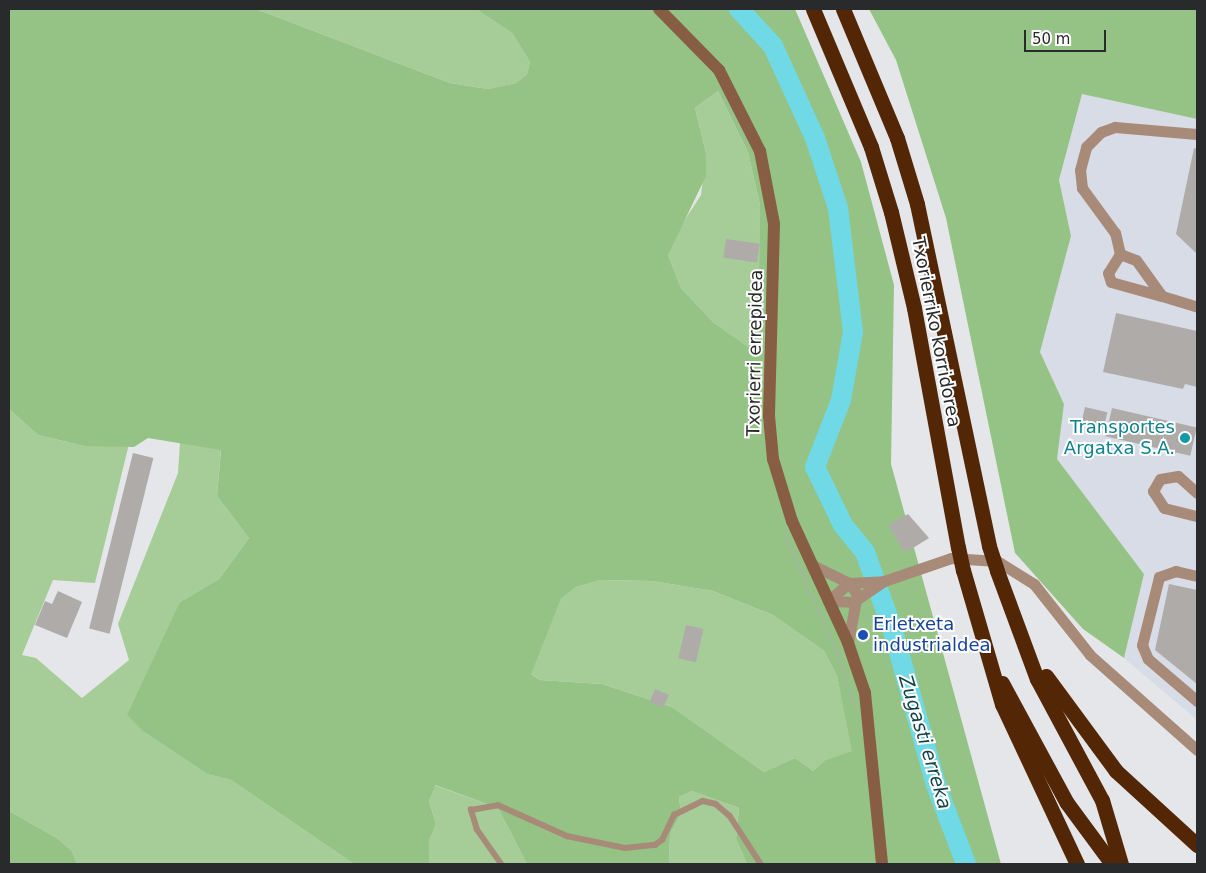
<!DOCTYPE html>
<style>
body{margin:0}
#map{position:relative;width:1206px;height:873px;overflow:hidden;background:#e4e6ea;font-family:"DejaVu Sans",sans-serif}
div>[style]{position:absolute}
[style*='--x']{left:calc(var(--x)*1px);top:calc(var(--y)*1px);width:calc(var(--w)*1px);rotate:calc(var(--a)*1deg)}
.built>*{inset:0;background:#d8dce7}
.green>*{inset:0;background:#a6cd98}
.forest>*{inset:0;background:#95c385}
.river>*{height:20px;margin:-10px;padding:0 10px;transform-origin:10px;border-radius:10px;background:#70d9e6}
.building>*{inset:0;background:#afaba9;transform-origin:0 0}
.path>*{height:2px;margin-top:-1px;transform-origin:0;background:repeating-linear-gradient(90deg,#acadb0 0 4px,transparent 0 8px)}
.service>*{height:5.5px;margin:-2.75px;padding:0 2.75px;transform-origin:2.75px;border-radius:2.75px;background:#a88a78}
.minor>*{height:11px;margin:-5.5px;padding:0 5.5px;transform-origin:5.5px;border-radius:5.5px;background:#a88a78}
.secondary>*{height:12px;margin:-6px;padding:0 6px;transform-origin:6px;border-radius:6px;background:#875e44}
.motorway>*{height:15px;margin:-7.5px;padding:0 7.5px;transform-origin:7.5px;border-radius:7.5px;background:#532705}
.motorway-bridge>*{height:15px;margin:-7.5px;padding:0 7.5px;transform-origin:7.5px;border-radius:7.5px;background:#532705}
.dots>*{width:14px;height:14px;translate:-50% -50%;box-sizing:border-box;border:2px solid #fff;border-radius:50%}
span{translate:-50% -50%;white-space:nowrap;text-align:center;line-height:1.15;-webkit-text-stroke:4px #fff;paint-order:stroke}
.street-label{font-size:18px;color:#292a2b}
.culture-label{font-size:18px;color:#0d838f}
.right{translate:-100% -50%;text-align:right}
.transit-label{font-size:18px;color:#164399}
.left{translate:0 -50%;text-align:left}
.water-label{font-size:19px;color:#114248;font-style:italic}
.frame{position:absolute;inset:0;border:10px solid #292a2b;pointer-events:none}
.scale{position:absolute;left:1024px;top:30px;width:82px;height:22px;box-sizing:border-box;border:2px solid #292a2b;border-top:0;padding-left:6px;font-size:15px;line-height:18px;white-space:nowrap;color:#292a2b;-webkit-text-stroke:4px #fff;paint-order:stroke}
</style>
<div id="map">
<div class="built">
<div style="clip-path:polygon(1082px 94px,1197px 119px,1197px 720px,1124px 658px,1144px 574px,1057px 459px,1064px 404px,1040px 352px,1071px 236px,1059px 180px)"></div>
</div>
<div class="green">
<div style="clip-path:polygon(256px 9px,476px 9px,512px 33px,530px 62px,527px 74px,516px 83px,488px 89px,450px 83px)"></div>
<div style="clip-path:polygon(718px 91px,748px 152px,760px 205px,759px 355px,714px 323px,681px 288px,668px 255px,671px 241px,701px 195px,706px 153px,695px 108px)"></div>
<div style="clip-path:polygon(9px 409px,38px 435px,84px 446px,129px 444px,95px 583px,53px 580px,22px 655px,36px 658px,82px 698px,129px 660px,118px 624px,178px 473px,180px 442px,221px 449px,217px 496px,249px 538px,219px 579px,180px 602px,144px 732px,207px 774px,231px 780px,354px 864px,77px 864px,72px 851px,57px 838px,9px 811px)"></div>
<div style="clip-path:polygon(601px 580px,652px 581px,713px 591px,773px 615px,824px 651px,837px 676px,853px 751px,825px 760px,813px 771px,795px 758px,764px 772px,672px 707px,602px 684px,540px 680px,530px 673px,561px 599px,576px 587px)"></div>
<div style="clip-path:polygon(434px 785px,498px 808px,527px 864px,429px 864px,429px 841px,436px 824px,429px 801px)"></div>
<div style="clip-path:polygon(692px 791px,739px 808px,736px 837px,747px 864px,669px 864px,670px 834px,681px 814px,679px 797px)"></div>
</div>
<div class="forest">
<div style="clip-path:polygon(evenodd,9px 9px,256px 9px,450px 83px,488px 89px,516px 83px,527px 74px,530px 62px,512px 33px,476px 9px,795px 9px,861px 162px,894px 285px,891px 464px,1001px 864px,747px 864px,736px 838px,739px 808px,692px 791px,679px 797px,681px 814px,670px 834px,669px 864px,527px 864px,498px 808px,435px 785px,429px 801px,436px 824px,429px 841px,429px 864px,354px 864px,231px 780px,207px 774px,144px 732px,127px 715px,180px 602px,219px 579px,249px 538px,217px 496px,221px 450px,148px 438px,134px 447px,84px 446px,38px 435px,9px 409px,9px 9px,718px 91px,748px 152px,760px 205px,758px 354px,714px 323px,681px 288px,668px 255px,706px 176px,706px 153px,695px 108px,718px 91px,9px 9px,601px 580px,652px 581px,713px 591px,773px 615px,824px 651px,837px 676px,852px 751px,825px 760px,813px 771px,795px 758px,764px 772px,672px 707px,602px 684px,540px 680px,531px 674px,561px 599px,576px 587px,601px 580px)"></div>
<div style="clip-path:polygon(869px 9px,1197px 9px,1197px 119px,1082px 94px,1059px 180px,1071px 236px,1040px 352px,1064px 404px,1057px 459px,1144px 574px,1124px 658px,1083px 629px,1015px 553px,946px 218px,896px 60px)"></div>
<div style="clip-path:polygon(9px 811px,57px 838px,72px 851px,77px 864px,9px 864px)"></div>
</div>
<div class="river">
<div style="--x:739;--y:9;--w:50;--a:47.4"></div>
<div style="--x:773;--y:46;--w:101;--a:65.5"></div>
<div style="--x:815;--y:138;--w:74;--a:71.8"></div>
<div style="--x:838;--y:208;--w:125;--a:83.1"></div>
<div style="--x:853;--y:332;--w:69;--a:100"></div>
<div style="--x:841;--y:400;--w:72;--a:111.2"></div>
<div style="--x:815;--y:467;--w:64;--a:64.2"></div>
<div style="--x:843;--y:525;--w:35;--a:51"></div>
<div style="--x:865;--y:552;--w:84;--a:70.5"></div>
<div style="--x:893;--y:631;--w:160;--a:74.4"></div>
<div style="--x:936;--y:785;--w:85;--a:69.2"></div>
</div>
<div class="building">
<div style="clip-path:polygon(1194px 148px,1197px 149px,1197px 254px,1176px 234px)"></div>
<div style="left:726px;top:239px;width:34px;height:19px;rotate:8deg"></div>
<div style="clip-path:polygon(1116px 313px,1197px 331px,1197px 387px,1185px 384px,1183px 389px,1103px 372px)"></div>
<div style="left:1085px;top:407px;width:23px;height:16px;rotate:13deg"></div>
<div style="left:1112px;top:408px;width:87px;height:29px;rotate:13deg"></div>
<div style="left:133px;top:453px;width:21px;height:181px;rotate:14deg"></div>
<div style="clip-path:polygon(908px 514px,929px 538px,905px 553px,888px 525px)"></div>
<div style="clip-path:polygon(1169px 584px,1197px 590px,1197px 684px,1155px 650px)"></div>
<div style="clip-path:polygon(58px 591px,82px 602px,67px 638px,35px 625px,45px 601px,52px 604px)"></div>
<div style="left:686px;top:625px;width:18px;height:34px;rotate:13deg"></div>
<div style="left:655px;top:689px;width:15px;height:14px;rotate:23deg"></div>
</div>
<div class="path">
<div style="--x:784;--y:534;--w:133;--a:65.9"></div>
<div style="--x:838;--y:655;--w:55;--a:73.2"></div>
</div>
<div class="service">
<div style="--x:501;--y:864;--w:42;--a:-125.2"></div>
<div style="--x:477;--y:830;--w:21;--a:-107"></div>
<div style="--x:471;--y:810;--w:27;--a:-10"></div>
<div style="--x:498;--y:805;--w:76;--a:24.2"></div>
<div style="--x:567;--y:836;--w:59;--a:11.7"></div>
<div style="--x:625;--y:848;--w:30;--a:-6"></div>
<div style="--x:655;--y:845;--w:9;--a:-36"></div>
<div style="--x:662;--y:840;--w:28;--a:-64"></div>
<div style="--x:674;--y:815;--w:32;--a:-26"></div>
<div style="--x:703;--y:801;--w:13;--a:13"></div>
<div style="--x:716;--y:804;--w:18;--a:41"></div>
<div style="--x:730;--y:816;--w:57;--a:57.1"></div>
</div>
<div class="minor">
<div style="--x:1120;--y:254;--w:22;--a:-103"></div>
<div style="--x:1115;--y:233;--w:56;--a:-126.3"></div>
<div style="--x:1082;--y:188;--w:18;--a:-96"></div>
<div style="--x:1080;--y:170;--w:24;--a:-75"></div>
<div style="--x:1086;--y:147;--w:21;--a:-45"></div>
<div style="--x:1101;--y:132;--w:15;--a:-20"></div>
<div style="--x:1115;--y:127;--w:82;--a:4.9"></div>
<div style="--x:1120;--y:254;--w:17;--a:21"></div>
<div style="--x:1136;--y:260;--w:44;--a:54.2"></div>
<div style="--x:1162;--y:296;--w:37;--a:17"></div>
<div style="--x:1120;--y:254;--w:22;--a:122"></div>
<div style="--x:1108;--y:273;--w:9;--a:72"></div>
<div style="--x:1111;--y:282;--w:53;--a:15.4"></div>
<div style="--x:1197;--y:493;--w:25;--a:-138"></div>
<div style="--x:1178;--y:476;--w:18;--a:171"></div>
<div style="--x:1160;--y:479;--w:14;--a:120"></div>
<div style="--x:1153;--y:491;--w:20;--a:57"></div>
<div style="--x:1164;--y:508;--w:34;--a:14"></div>
<div style="--x:812;--y:565;--w:41;--a:25.9"></div>
<div style="--x:849;--y:583;--w:14;--a:54"></div>
<div style="--x:857;--y:594;--w:50;--a:100.4"></div>
<div style="--x:1197;--y:576;--w:22;--a:-167"></div>
<div style="--x:1176;--y:571;--w:18;--a:161"></div>
<div style="--x:1159;--y:577;--w:70;--a:104"></div>
<div style="--x:1142;--y:645;--w:15;--a:67"></div>
<div style="--x:1148;--y:659;--w:65;--a:40.6"></div>
<div style="--x:828;--y:601;--w:28;--a:-41"></div>
<div style="--x:849;--y:583;--w:35;--a:-3"></div>
<div style="--x:884;--y:581;--w:71;--a:-18.9"></div>
<div style="--x:951;--y:558;--w:46;--a:3.7"></div>
<div style="--x:997;--y:561;--w:44;--a:31.9"></div>
<div style="--x:1034;--y:584;--w:90;--a:51.7"></div>
<div style="--x:1090;--y:655;--w:143;--a:41.6"></div>
<div style="--x:828;--y:601;--w:25;--a:2"></div>
<div style="--x:853;--y:602;--w:37;--a:-34"></div>
</div>
<div class="secondary">
<div style="--x:659;--y:9;--w:86;--a:45.5"></div>
<div style="--x:719;--y:70;--w:91;--a:63.2"></div>
<div style="--x:760;--y:151;--w:74;--a:79.1"></div>
<div style="--x:774;--y:224;--w:192;--a:91.5"></div>
<div style="--x:769;--y:416;--w:43;--a:84.7"></div>
<div style="--x:773;--y:459;--w:65;--a:73"></div>
<div style="--x:792;--y:521;--w:134;--a:65.3"></div>
<div style="--x:848;--y:643;--w:53;--a:71.2"></div>
<div style="--x:865;--y:693;--w:172;--a:84.3"></div>
</div>
<div class="motorway">
<div style="--x:813;--y:9;--w:150;--a:67.2"></div>
<div style="--x:871;--y:147;--w:68;--a:72.9"></div>
<div style="--x:891;--y:212;--w:99;--a:76.5"></div>
<div style="--x:914;--y:308;--w:243;--a:79.6"></div>
<div style="--x:843;--y:9;--w:140;--a:67.3"></div>
<div style="--x:897;--y:138;--w:69;--a:73.1"></div>
<div style="--x:917;--y:204;--w:349;--a:78.1"></div>
<div style="--x:963;--y:570;--w:140;--a:73.8"></div>
<div style="--x:1002;--y:704;--w:177;--a:64.9"></div>
<div style="--x:997;--y:571;--w:115;--a:69.7"></div>
<div style="--x:1037;--y:679;--w:137;--a:61.8"></div>
<div style="--x:1102;--y:800;--w:67;--a:73.5"></div>
<div style="--x:1046;--y:676;--w:118;--a:53.6"></div>
<div style="--x:1116;--y:771;--w:110;--a:42.4"></div>
<div style="--x:1002;--y:683;--w:136;--a:61.6"></div>
<div style="--x:1067;--y:803;--w:76;--a:53.6"></div>
</div>
<div class="motorway-bridge">
<div style="--x:989;--y:546;--w:26;--a:72"></div>
<div style="--x:958;--y:547;--w:24;--a:78"></div>
</div>
<div class="dots">
<div style="left:1185px;top:438px;background:#0f9aa8"></div>
<div style="left:863px;top:635px;background:#1a4fb4"></div>
</div>
<div class="street-label">
<span style="left:936px;top:332px;rotate:79deg">Txorierriko korridorea</span>
<span style="left:755px;top:353px;rotate:-89deg">Txorierri errepidea</span>
</div>
<div class="culture-label">
<span class="right" style="left:1175px;top:438px">Transportes<br>Argatxa S.A.</span>
</div>
<div class="transit-label">
<span class="left" style="left:873px;top:635px">Erletxeta<br>industrialdea</span>
</div>
<div class="water-label">
<span style="left:925px;top:742px;rotate:73deg">Zugasti erreka</span>
</div>
<div class="frame"></div>
<div class="scale">50 m</div>
</div>
